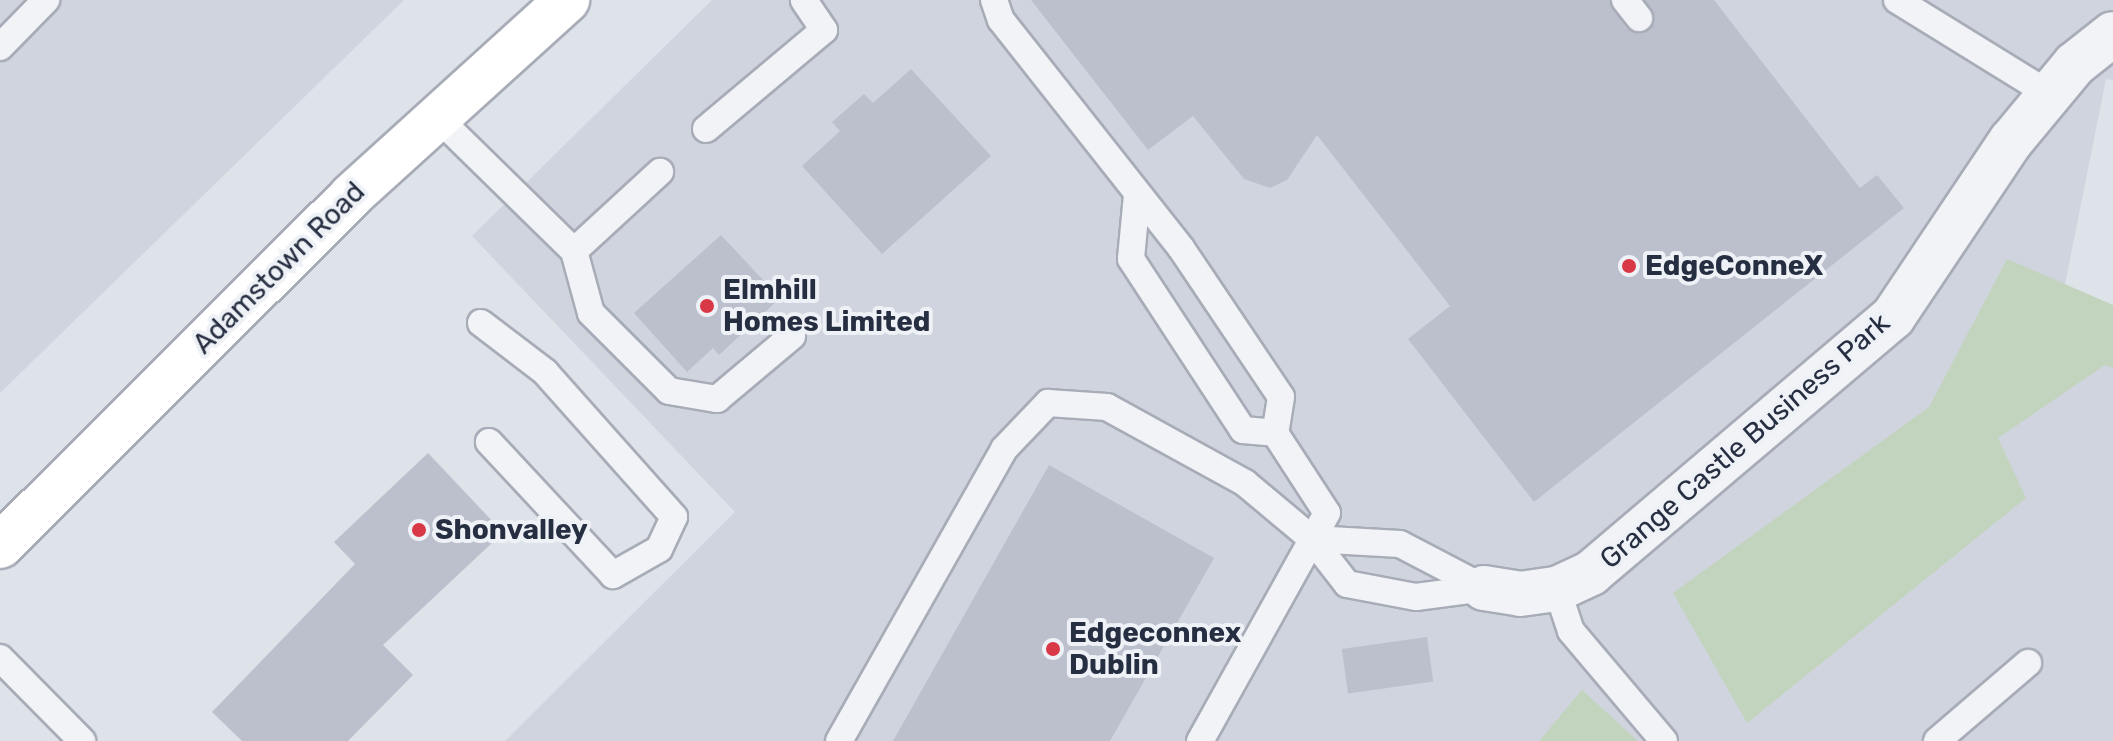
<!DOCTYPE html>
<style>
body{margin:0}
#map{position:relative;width:2113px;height:741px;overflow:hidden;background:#dee2e9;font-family:Rubik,sans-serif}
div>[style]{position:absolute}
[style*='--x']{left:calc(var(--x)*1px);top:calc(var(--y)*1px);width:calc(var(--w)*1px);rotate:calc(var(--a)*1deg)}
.built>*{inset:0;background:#d0d4de}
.green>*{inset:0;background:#c2d4be}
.building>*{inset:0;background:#bbc0cc;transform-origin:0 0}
.roads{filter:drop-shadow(2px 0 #a7acb7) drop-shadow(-2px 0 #a7acb7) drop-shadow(0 2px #a7acb7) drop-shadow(0 -2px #a7acb7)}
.lane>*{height:26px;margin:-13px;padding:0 13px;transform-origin:13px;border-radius:13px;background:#f1f3f7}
.street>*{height:44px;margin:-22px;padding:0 22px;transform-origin:22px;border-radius:22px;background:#f1f3f7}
.secondary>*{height:44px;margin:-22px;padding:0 22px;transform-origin:22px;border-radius:22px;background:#fff}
.dots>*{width:22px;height:22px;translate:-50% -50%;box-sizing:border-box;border:4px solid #eef1f6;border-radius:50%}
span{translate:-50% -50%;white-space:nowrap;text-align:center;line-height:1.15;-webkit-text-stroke:8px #eef1f6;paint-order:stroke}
.poi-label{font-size:28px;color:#262e41;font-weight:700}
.left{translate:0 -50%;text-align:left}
.street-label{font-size:28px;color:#262e41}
</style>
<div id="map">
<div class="built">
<div style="clip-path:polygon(0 0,404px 0,0 393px)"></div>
<div style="clip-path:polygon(712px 0,2113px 0,2113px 80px,2106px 79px,2057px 324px,2113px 355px,2113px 741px,505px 741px,735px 512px,472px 236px)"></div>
</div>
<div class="green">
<div style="clip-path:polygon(2007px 259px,2113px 305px,2113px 368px,2105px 365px,1998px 438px,2026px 498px,1747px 723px,1673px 593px,1929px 407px)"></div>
<div style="clip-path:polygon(1582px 690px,1638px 741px,1539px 741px)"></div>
</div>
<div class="building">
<div style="clip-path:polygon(1031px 0,1609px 0,1626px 28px,1640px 34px,1654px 23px,1645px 0,1714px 0,1860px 188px,1877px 175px,1904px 208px,1534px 502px,1408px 339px,1450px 306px,1317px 135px,1287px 180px,1270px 188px,1244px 179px,1193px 116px,1148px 150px)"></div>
<div style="clip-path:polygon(911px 69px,991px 156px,882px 254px,802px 166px,840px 131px,832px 122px,864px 94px,873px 103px)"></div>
<div style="clip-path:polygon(721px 235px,780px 298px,719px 355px,713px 348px,687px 372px,634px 313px)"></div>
<div style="clip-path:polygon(428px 453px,496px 525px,486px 535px,493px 542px,383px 645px,413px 675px,348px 741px,242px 741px,212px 712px,355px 564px,334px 542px)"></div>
<div style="clip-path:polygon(1049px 465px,1214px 558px,1110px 741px,893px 741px)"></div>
<div style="left:1427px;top:637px;width:45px;height:86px;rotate:82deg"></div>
</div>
<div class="roads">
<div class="lane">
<div style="--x:994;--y:0;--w:21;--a:71"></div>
<div style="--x:1001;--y:20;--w:290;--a:51.7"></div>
<div style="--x:1181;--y:248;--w:179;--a:56.1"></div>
<div style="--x:1281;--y:397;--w:36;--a:99"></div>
<div style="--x:1275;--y:433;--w:95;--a:57"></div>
<div style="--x:1327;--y:513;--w:261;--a:119.1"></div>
<div style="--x:1625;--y:0;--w:23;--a:52"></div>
<div style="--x:1897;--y:0;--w:179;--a:31.7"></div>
<div style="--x:0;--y:47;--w:66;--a:-45.6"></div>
<div style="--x:435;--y:115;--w:194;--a:44.4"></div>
<div style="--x:574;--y:251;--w:117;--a:-42.6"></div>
<div style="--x:706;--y:129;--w:154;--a:-40"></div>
<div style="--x:824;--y:30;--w:36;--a:-124"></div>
<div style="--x:1137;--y:195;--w:64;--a:95.4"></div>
<div style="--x:1131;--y:259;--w:204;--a:56.8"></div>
<div style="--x:1243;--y:430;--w:32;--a:5"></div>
<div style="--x:574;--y:251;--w:64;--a:74.7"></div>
<div style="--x:591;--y:313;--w:110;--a:45"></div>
<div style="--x:669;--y:391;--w:49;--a:9.5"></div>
<div style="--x:717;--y:399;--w:98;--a:-40"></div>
<div style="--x:481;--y:323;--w:81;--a:37.4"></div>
<div style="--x:545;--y:372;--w:194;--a:48.3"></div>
<div style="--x:674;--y:517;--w:35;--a:115"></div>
<div style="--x:659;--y:549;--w:53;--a:150.5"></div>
<div style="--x:613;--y:575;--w:182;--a:-133"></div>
<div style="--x:1312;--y:539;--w:88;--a:3.3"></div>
<div style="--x:1400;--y:544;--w:95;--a:27.6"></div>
<div style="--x:1557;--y:589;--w:44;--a:71.6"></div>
<div style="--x:1571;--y:631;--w:144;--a:49.8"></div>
<div style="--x:0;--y:658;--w:117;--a:45.3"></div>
<div style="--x:839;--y:741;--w:335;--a:-60.5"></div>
<div style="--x:1004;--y:449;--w:64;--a:-46.3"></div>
<div style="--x:1048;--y:403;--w:59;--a:3.9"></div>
<div style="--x:1107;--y:407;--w:158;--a:28.8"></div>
<div style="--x:1245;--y:483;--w:87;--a:39.9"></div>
<div style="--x:1312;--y:539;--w:57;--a:52.1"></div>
<div style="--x:1347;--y:584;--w:70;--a:10.7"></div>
<div style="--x:1416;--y:597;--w:69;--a:-7.5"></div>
<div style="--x:1937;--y:741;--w:120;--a:-40.6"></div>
</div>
<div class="street">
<div style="--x:1484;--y:588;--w:36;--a:9"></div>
<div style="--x:1520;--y:594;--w:37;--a:-8"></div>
<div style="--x:1557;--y:589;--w:38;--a:-25"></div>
<div style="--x:1591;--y:573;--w:396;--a:-40.3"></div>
<div style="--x:1893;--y:317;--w:212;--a:-56.2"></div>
<div style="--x:2011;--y:141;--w:100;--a:-50.3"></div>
<div style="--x:2075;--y:64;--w:48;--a:-38.3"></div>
</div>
<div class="secondary">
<div style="--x:0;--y:546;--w:496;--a:-44.9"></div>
<div style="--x:351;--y:196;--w:292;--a:-42.2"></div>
</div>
</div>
<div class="dots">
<div style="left:1629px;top:266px;background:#d93846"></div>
<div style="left:707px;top:306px;background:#d93846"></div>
<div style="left:419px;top:530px;background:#d93846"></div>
<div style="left:1053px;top:649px;background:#d93846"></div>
</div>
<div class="poi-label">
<span class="left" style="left:1645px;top:266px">EdgeConneX</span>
<span class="left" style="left:723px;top:306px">Elmhill<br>Homes Limited</span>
<span class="left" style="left:435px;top:530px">Shonvalley</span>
<span class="left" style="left:1069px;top:649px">Edgeconnex<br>Dublin</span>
</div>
<div class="street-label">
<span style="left:279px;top:268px;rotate:-45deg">Adamstown Road</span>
<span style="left:1745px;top:441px;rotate:-41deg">Grange Castle Business Park</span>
</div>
</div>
